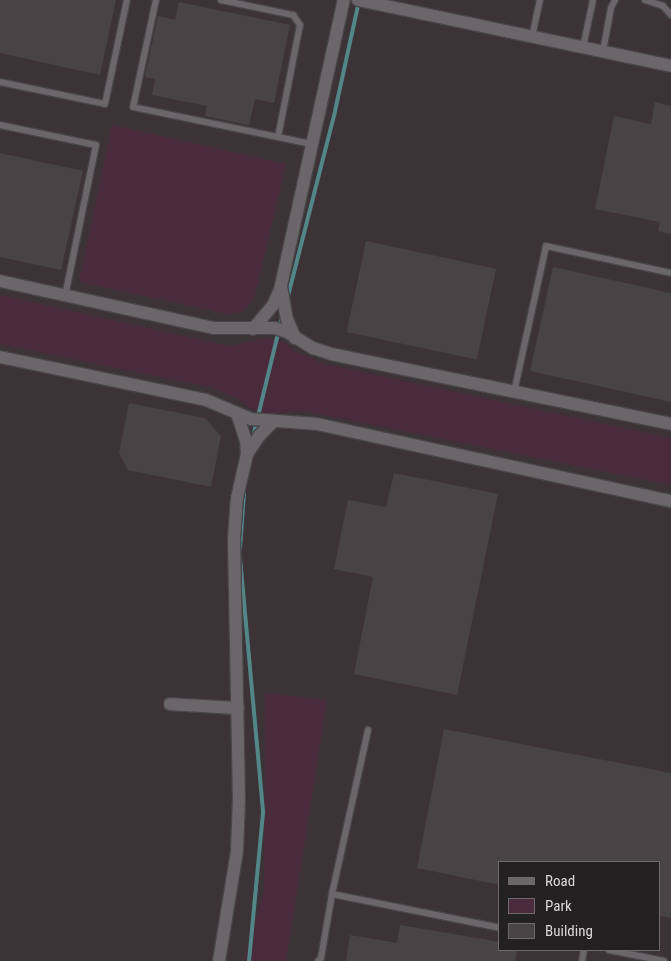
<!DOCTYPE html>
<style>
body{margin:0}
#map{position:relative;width:671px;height:961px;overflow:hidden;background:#2d292b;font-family:"Roboto Condensed",sans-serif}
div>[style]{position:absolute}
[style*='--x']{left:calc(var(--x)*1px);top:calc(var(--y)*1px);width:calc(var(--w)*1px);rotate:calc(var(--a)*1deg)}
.built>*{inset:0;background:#3c3337}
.green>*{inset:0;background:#492b3b}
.stream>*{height:4px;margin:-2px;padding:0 2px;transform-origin:2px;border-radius:2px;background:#528689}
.building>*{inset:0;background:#484445;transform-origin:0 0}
.roads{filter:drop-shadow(1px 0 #484647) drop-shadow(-1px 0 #484647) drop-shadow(0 1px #484647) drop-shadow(0 -1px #484647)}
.lane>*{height:6px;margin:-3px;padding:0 3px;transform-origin:3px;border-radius:3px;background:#6b6669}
.street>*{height:12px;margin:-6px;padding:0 6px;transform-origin:6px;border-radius:6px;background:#6b6669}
.secondary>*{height:12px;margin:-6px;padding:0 6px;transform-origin:6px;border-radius:6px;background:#6b6669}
span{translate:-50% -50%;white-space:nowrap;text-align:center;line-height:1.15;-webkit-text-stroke:4px #232021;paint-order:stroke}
.legend{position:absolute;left:498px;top:861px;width:162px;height:90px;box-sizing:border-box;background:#232021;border:1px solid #6d6a6b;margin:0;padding:6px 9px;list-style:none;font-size:15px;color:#dbd9da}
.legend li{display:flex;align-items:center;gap:10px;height:25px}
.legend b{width:25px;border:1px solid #6d6a6b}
</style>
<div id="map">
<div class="built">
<div style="clip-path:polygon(evenodd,0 0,671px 0,671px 961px,0 961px,0 0,500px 862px,660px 862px,660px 950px,500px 950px,500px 862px)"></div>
</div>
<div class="green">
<div style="clip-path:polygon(112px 125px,286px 164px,254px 299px,244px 311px,228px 314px,79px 282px)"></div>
<div style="clip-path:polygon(0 295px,229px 346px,267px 338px,283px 342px,294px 351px,325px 364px,671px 438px,671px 485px,304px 411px,268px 414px,250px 408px,240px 400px,213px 388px,0 344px)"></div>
<div style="clip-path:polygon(265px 693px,327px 700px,286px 961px,244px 961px,264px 890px)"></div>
</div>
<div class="stream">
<div style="--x:288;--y:296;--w:191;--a:-75.7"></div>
<div style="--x:335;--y:111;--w:113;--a:-77.7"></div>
<div style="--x:253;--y:437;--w:123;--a:-76.4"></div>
<div style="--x:240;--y:548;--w:55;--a:-85.8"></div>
<div style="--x:240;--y:558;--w:256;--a:84.8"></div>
<div style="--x:263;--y:813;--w:149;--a:95.4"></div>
</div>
<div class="building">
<div style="clip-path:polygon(0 0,116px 0,100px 75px,0 53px)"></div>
<div style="clip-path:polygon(179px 2px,290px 25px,274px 103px,255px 99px,249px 125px,205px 116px,207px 106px,152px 95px,155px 79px,145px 77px,158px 16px,175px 20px)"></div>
<div style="clip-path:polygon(655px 102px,671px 106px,671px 234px,658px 231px,660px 222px,595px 209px,614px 116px,651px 124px)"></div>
<div style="clip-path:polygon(0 153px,83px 171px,61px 270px,0 257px)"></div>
<div style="left:366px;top:241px;width:133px;height:93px;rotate:12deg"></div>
<div style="clip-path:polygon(553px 267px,671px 293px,671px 402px,530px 371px)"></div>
<div style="clip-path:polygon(129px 403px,205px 418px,221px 436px,211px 487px,128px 470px,119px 453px)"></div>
<div style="clip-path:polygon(394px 473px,498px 494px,457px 695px,354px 674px,373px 577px,334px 569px,348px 500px,386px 507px)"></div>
<div style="clip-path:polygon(444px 729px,671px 773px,671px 918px,660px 916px,660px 862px,500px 862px,500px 885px,417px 868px)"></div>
<div style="clip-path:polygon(400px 925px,500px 942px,500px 950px,517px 950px,515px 961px,346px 961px,350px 935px,397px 943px)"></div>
</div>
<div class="roads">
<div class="lane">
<div style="--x:156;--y:0;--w:109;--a:102.1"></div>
<div style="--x:133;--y:107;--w:183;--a:11.7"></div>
<div style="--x:221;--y:0;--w:74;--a:11.8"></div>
<div style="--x:293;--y:15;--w:12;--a:55"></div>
<div style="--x:300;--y:25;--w:114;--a:101.1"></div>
<div style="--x:645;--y:0;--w:19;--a:18"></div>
<div style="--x:663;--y:6;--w:12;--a:48"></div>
<div style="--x:532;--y:37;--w:38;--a:-78"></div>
<div style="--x:583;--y:47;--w:48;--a:-78"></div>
<div style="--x:603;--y:51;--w:44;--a:-79.5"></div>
<div style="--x:611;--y:8;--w:9;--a:-63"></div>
<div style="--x:0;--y:82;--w:107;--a:11.8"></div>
<div style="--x:105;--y:104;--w:106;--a:-78.1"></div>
<div style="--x:0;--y:125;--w:98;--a:11.8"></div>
<div style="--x:96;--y:145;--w:154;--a:101.6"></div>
<div style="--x:514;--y:392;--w:149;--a:-77.6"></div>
<div style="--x:546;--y:246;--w:128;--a:12.2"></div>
<div style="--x:332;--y:894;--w:168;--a:-77.6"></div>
<div style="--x:609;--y:950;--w:56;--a:11.3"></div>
<div style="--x:318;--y:961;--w:4;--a:-45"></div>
<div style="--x:321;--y:958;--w:65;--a:-80.2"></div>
<div style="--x:332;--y:894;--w:171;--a:11.4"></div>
<div style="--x:582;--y:961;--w:11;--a:-80"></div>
</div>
<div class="street">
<div style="--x:358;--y:0;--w:320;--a:11.9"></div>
<div style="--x:281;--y:286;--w:34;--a:80"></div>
<div style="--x:287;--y:319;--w:21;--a:67"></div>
<div style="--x:253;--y:329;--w:31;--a:-50"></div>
<div style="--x:273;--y:305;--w:17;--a:-65"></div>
<div style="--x:280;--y:290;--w:297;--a:-77.6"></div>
<div style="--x:247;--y:454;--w:23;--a:-56"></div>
<div style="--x:260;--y:435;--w:20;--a:-45"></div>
<div style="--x:170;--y:704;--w:68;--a:3.4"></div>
<div style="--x:219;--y:961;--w:111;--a:-80.7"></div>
<div style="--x:237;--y:851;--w:51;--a:-87.8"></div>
<div style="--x:239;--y:800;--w:262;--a:-91.1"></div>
<div style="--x:234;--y:538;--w:40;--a:-85.7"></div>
<div style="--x:237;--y:498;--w:45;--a:-77.2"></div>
<div style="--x:247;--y:454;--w:13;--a:-94"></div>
<div style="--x:246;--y:441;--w:29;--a:-108"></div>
</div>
<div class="secondary">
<div style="--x:0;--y:281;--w:218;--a:12.4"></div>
<div style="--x:213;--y:328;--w:62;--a:0"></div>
<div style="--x:275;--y:328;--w:13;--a:18"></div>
<div style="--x:287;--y:332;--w:31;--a:32"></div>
<div style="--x:313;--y:348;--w:19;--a:18"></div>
<div style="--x:331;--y:354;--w:347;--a:11.6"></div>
<div style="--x:0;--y:357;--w:210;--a:11.8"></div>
<div style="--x:206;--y:400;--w:49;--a:22.9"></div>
<div style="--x:251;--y:419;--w:66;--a:4.3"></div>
<div style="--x:317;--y:424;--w:362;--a:12.3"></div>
</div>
</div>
<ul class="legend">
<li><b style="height:6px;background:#6b6669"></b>Road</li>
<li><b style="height:14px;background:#492b3b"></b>Park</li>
<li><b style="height:14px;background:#484445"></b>Building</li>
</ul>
</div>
